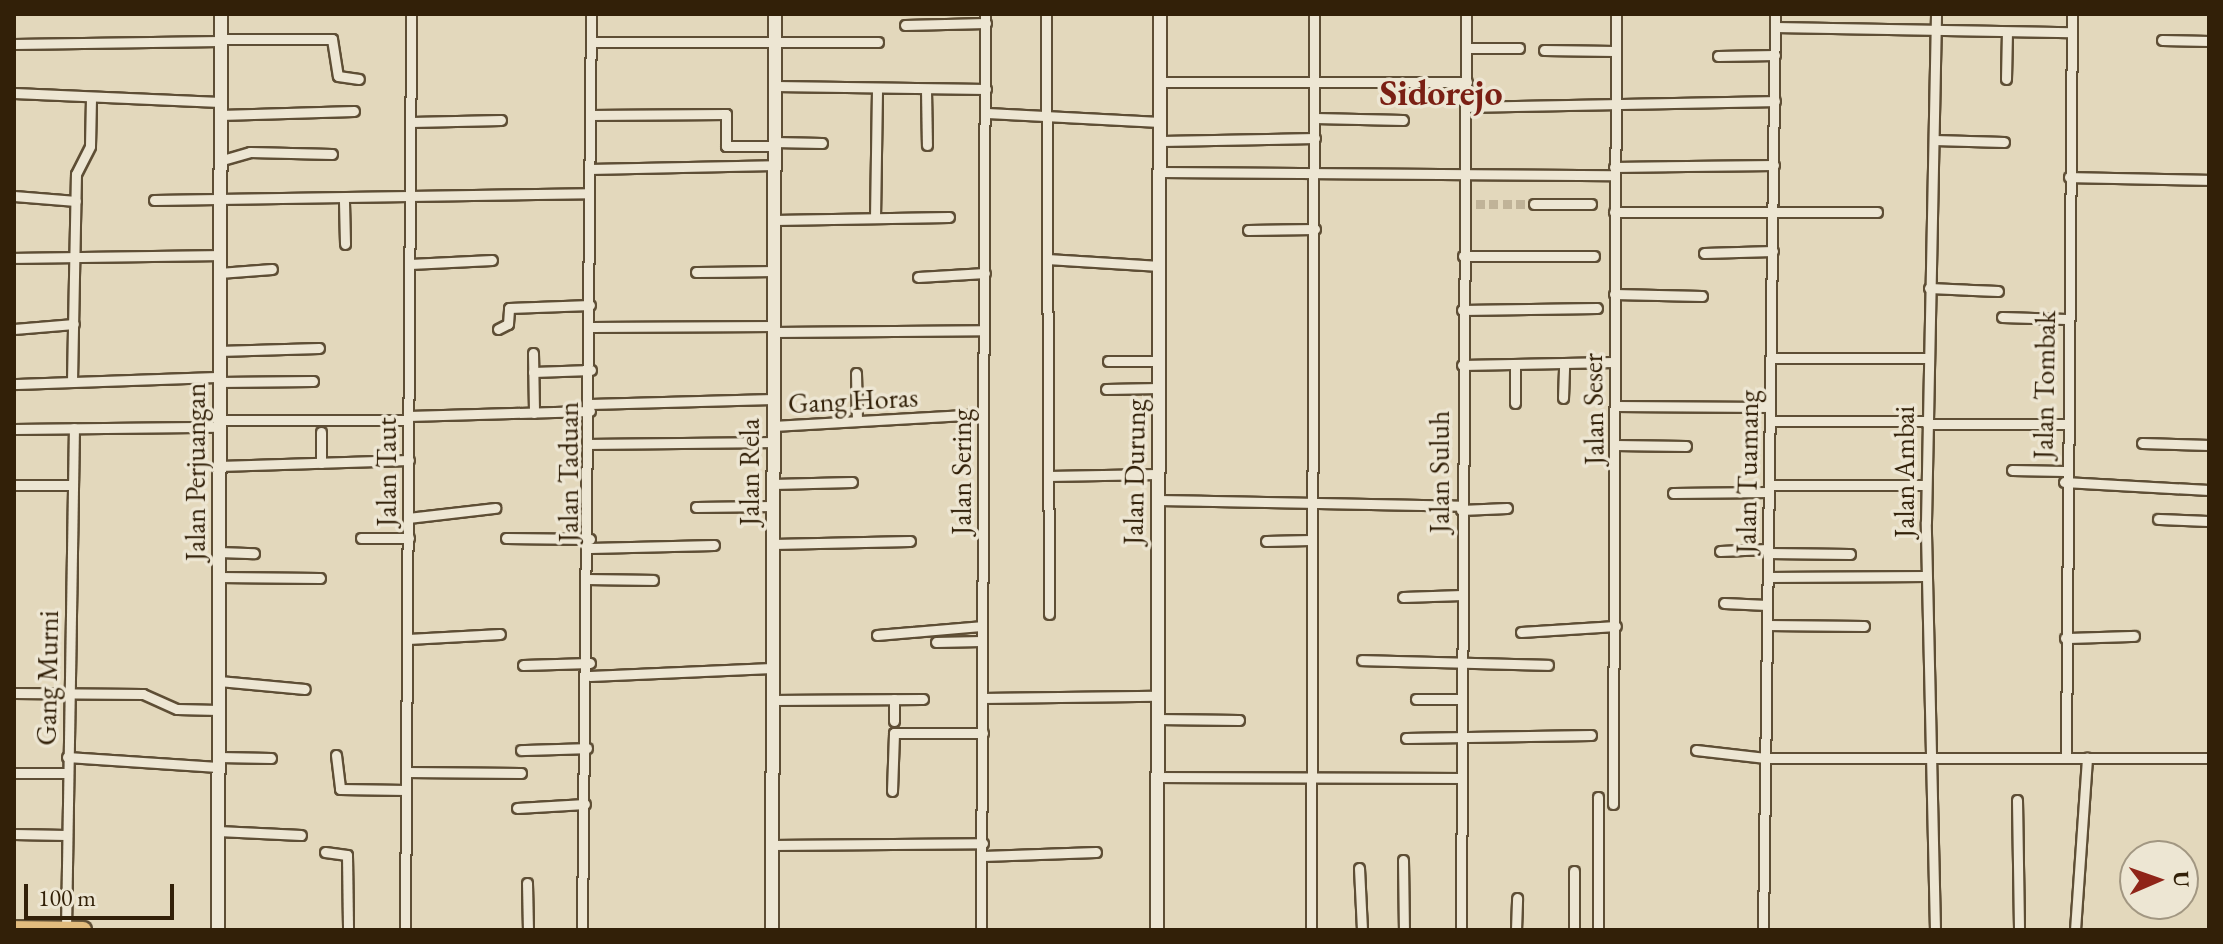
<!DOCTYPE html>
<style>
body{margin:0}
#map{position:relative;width:2223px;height:944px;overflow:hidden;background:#e3d8bc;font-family:"EB Garamond",serif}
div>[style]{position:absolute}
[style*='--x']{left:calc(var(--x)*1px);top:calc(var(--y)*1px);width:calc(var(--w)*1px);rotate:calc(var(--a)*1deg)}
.minor-tunnel>*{height:9px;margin-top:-4.5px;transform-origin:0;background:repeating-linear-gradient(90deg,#c0b398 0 9px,transparent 0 13.5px)}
.roads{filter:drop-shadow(2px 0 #5e4e35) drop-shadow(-2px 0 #5e4e35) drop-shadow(0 2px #5e4e35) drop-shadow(0 -2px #5e4e35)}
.minor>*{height:9px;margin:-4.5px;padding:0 4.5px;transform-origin:4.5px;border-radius:4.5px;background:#ede6d3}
.tertiary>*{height:12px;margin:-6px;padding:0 6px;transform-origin:6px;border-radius:6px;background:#ede6d3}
.trunk>*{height:16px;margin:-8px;padding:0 8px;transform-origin:8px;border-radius:8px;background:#e2bc7e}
span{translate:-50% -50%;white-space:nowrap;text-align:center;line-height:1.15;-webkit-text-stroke:7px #ede6d3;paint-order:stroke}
.street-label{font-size:28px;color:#322008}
.district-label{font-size:36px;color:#7a1f14;font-weight:700}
.frame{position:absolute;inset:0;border:16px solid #322008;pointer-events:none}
.north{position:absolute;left:2119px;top:840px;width:80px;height:80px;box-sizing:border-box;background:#ede6d3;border:2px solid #a29782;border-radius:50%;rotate:88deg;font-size:22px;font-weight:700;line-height:32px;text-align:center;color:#322008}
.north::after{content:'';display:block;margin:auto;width:28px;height:36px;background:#8f2418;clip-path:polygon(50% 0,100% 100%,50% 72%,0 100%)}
.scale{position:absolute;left:24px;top:884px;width:150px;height:36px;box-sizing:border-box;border:4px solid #322008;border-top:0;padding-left:10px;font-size:24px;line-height:28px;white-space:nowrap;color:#322008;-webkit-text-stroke:6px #ede6d3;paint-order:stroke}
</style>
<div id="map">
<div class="minor-tunnel">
<div style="--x:1476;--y:204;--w:58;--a:0"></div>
</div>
<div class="roads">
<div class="minor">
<div style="--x:1046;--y:14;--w:600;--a:89.71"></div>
<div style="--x:905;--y:25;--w:81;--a:-1.4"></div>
<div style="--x:1775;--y:27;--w:296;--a:1"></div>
<div style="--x:221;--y:39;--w:111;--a:0"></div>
<div style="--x:332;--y:39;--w:37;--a:81"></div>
<div style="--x:338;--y:76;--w:21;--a:8"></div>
<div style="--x:2162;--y:40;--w:47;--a:1.2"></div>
<div style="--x:591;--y:42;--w:287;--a:0"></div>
<div style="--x:14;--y:44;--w:206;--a:-0.8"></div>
<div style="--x:1466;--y:48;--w:53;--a:0"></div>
<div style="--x:1544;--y:50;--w:70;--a:0.8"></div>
<div style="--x:1718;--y:56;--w:57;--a:-1"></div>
<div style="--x:2006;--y:79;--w:46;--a:-88.8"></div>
<div style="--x:1160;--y:82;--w:307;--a:0"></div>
<div style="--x:775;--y:86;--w:211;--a:0.8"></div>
<div style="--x:926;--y:90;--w:55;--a:89"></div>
<div style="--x:14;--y:93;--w:206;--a:2.5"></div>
<div style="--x:1467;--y:107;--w:308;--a:-1.1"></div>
<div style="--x:987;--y:113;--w:173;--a:3"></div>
<div style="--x:220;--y:115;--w:134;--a:-1.7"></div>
<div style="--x:590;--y:115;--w:136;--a:-0.4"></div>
<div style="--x:726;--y:114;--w:32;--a:90"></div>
<div style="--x:726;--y:146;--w:48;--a:0"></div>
<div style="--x:1315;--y:118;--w:88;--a:1.3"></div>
<div style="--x:411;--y:122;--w:90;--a:-1.3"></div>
<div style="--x:1934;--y:140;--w:70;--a:1.6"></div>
<div style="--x:1161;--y:141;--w:154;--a:-1.1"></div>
<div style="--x:774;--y:142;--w:48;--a:1.2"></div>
<div style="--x:219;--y:161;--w:32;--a:-16"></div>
<div style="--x:250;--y:152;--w:82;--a:1.4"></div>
<div style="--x:1614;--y:167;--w:160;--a:-0.7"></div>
<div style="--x:589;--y:169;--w:185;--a:-1.2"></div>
<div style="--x:1161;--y:172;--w:453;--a:0.4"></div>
<div style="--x:2069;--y:177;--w:140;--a:1.2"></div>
<div style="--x:14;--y:196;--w:62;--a:4.6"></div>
<div style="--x:154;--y:200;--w:435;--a:-0.9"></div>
<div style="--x:344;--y:202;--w:42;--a:88.6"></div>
<div style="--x:1534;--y:204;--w:57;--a:0"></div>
<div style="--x:1614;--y:212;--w:263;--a:0"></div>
<div style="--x:875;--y:218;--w:128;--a:-89.1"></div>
<div style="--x:774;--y:220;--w:175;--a:-1"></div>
<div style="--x:1248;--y:230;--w:67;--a:-0.9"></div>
<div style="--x:1704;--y:253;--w:69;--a:-1.7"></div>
<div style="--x:1463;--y:256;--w:131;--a:0"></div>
<div style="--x:14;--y:258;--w:205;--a:-0.8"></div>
<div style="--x:1047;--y:259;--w:113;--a:3.5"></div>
<div style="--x:410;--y:264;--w:82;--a:-2.8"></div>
<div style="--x:696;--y:272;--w:78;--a:-0.7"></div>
<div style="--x:219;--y:273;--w:53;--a:-4.3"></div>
<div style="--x:918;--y:277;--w:67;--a:-3.4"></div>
<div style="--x:1929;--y:288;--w:69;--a:2.5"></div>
<div style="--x:1614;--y:294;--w:88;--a:1.3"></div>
<div style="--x:1462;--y:310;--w:135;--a:-0.8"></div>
<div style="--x:2002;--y:317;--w:64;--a:1.8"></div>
<div style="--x:591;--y:327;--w:183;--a:-0.3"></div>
<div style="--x:14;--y:329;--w:60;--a:-4.8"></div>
<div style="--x:498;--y:329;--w:11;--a:-27"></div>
<div style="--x:508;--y:324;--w:16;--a:-86"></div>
<div style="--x:509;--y:308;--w:81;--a:-2.1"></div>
<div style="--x:774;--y:332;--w:210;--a:-0.5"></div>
<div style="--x:218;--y:351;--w:101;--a:-1.7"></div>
<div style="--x:533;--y:353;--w:60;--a:89"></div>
<div style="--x:1771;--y:358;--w:157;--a:0"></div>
<div style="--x:1108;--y:361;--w:51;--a:0"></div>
<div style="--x:1462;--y:365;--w:152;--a:-1.1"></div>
<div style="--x:533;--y:372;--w:58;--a:-2"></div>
<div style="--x:856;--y:373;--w:48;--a:88.8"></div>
<div style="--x:72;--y:381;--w:207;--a:-88.9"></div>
<div style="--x:76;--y:174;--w:31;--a:-63"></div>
<div style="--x:90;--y:146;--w:49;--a:-88.8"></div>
<div style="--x:219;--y:382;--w:94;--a:-0.6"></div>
<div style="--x:14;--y:384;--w:205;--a:-2"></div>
<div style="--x:1106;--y:389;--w:53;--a:-1.1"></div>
<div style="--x:1563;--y:398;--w:34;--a:-88"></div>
<div style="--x:1515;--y:403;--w:39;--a:-90"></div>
<div style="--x:590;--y:404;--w:183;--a:-1.6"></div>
<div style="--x:1615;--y:406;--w:155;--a:0.4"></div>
<div style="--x:408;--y:416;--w:182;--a:-1.6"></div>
<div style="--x:219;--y:420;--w:189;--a:0"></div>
<div style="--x:1770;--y:421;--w:157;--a:0"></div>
<div style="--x:1927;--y:424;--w:138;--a:0"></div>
<div style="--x:773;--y:426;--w:210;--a:-3.3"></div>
<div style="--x:14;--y:429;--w:205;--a:-0.6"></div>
<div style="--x:2142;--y:443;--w:67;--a:1.7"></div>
<div style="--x:590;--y:444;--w:183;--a:-0.6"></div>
<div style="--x:1615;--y:445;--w:71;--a:0.8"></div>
<div style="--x:321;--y:463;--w:31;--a:-90"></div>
<div style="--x:219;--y:466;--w:190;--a:-1.8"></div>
<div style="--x:2012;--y:470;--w:52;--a:1.1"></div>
<div style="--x:1048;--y:476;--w:110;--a:-1"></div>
<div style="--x:2064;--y:482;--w:145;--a:3.2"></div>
<div style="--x:773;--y:484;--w:79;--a:-1.5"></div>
<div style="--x:14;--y:485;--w:59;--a:0"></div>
<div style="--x:1769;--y:485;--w:157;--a:0"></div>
<div style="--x:1673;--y:493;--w:96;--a:-0.6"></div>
<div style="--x:1158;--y:500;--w:303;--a:1.1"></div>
<div style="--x:696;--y:507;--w:77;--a:-0.7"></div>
<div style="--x:1461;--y:510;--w:46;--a:-2.5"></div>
<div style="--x:408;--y:518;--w:88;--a:-6.6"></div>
<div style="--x:2158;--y:519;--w:51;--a:2.2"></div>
<div style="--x:361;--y:538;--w:48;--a:0"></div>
<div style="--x:506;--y:538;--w:84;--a:0.7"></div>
<div style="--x:1266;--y:541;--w:44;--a:-1.3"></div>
<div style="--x:773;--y:544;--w:137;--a:-1.3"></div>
<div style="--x:590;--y:548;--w:124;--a:-1.4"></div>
<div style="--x:1720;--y:551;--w:48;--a:-2.4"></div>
<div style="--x:219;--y:552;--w:35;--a:2"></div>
<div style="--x:1768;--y:553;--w:82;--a:0.7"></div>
<div style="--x:219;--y:577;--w:101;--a:0.6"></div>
<div style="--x:1768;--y:577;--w:158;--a:-0.4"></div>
<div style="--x:590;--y:579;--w:63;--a:0.9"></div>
<div style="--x:1403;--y:597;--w:59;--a:-1.9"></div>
<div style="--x:1724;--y:603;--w:43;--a:2.7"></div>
<div style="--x:1767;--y:625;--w:97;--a:0.6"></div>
<div style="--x:1521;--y:632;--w:95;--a:-3.6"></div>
<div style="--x:877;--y:635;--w:104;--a:-4.9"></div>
<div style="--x:2065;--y:638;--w:69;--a:-1.7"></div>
<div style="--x:408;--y:639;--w:92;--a:-3.1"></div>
<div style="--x:936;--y:642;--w:45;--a:-1.3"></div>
<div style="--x:1362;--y:660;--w:186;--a:1.5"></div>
<div style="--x:523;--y:665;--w:67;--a:-1.7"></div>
<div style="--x:590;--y:676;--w:182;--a:-2.5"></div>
<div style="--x:219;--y:681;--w:86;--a:5.3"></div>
<div style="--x:14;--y:693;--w:129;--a:0.4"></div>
<div style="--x:143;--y:694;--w:37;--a:24"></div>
<div style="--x:177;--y:709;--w:41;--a:1.4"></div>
<div style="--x:982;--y:698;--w:175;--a:-0.7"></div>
<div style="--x:1416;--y:699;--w:45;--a:0"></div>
<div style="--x:772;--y:700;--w:151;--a:-0.4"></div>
<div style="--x:1157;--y:719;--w:82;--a:0.7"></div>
<div style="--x:894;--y:721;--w:22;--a:-90"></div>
<div style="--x:1406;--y:738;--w:185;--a:-0.9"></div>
<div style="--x:521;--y:750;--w:66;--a:-1.7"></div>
<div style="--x:1696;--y:750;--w:70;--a:6.5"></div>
<div style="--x:1766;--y:758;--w:443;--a:0"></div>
<div style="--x:336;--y:755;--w:34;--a:83"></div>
<div style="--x:340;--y:789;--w:66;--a:0.9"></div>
<div style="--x:67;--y:757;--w:151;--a:3.8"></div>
<div style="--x:219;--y:757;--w:52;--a:1.1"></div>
<div style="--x:2066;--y:757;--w:743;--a:-89.54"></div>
<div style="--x:406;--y:772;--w:115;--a:0.5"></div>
<div style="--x:14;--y:773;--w:53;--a:0"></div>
<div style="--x:1157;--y:777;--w:303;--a:0.2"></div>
<div style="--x:892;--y:791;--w:58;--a:-88"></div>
<div style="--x:894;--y:733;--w:89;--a:0"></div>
<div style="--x:1598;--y:797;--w:133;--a:90"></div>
<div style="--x:2017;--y:800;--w:130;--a:89.1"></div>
<div style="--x:1613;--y:804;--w:790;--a:-89.78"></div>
<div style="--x:517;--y:808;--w:68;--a:-3.4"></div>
<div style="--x:218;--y:831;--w:83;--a:2.8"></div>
<div style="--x:14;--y:834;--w:52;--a:1.1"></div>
<div style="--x:772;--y:845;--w:211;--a:-0.5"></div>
<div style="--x:325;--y:852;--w:22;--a:8"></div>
<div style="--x:347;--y:855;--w:75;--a:89.2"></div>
<div style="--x:983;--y:856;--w:113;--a:-2"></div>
<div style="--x:1403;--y:860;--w:70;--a:89.2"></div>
<div style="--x:1359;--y:868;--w:62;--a:87.2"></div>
<div style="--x:1574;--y:871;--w:59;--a:90"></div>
<div style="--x:527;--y:883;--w:47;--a:88.8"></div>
<div style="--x:66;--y:930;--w:502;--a:-89.09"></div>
<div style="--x:405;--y:930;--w:916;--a:-89.62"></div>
<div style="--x:582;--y:930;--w:916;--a:-89.44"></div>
<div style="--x:981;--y:930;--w:916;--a:-89.75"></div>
<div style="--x:1311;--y:930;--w:916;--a:-89.81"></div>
<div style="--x:1461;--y:930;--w:916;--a:-89.69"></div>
<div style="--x:1516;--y:930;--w:32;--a:-88"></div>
<div style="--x:1763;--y:930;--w:916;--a:-89.25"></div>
<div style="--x:1935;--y:930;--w:408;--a:-91.3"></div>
<div style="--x:1926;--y:522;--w:508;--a:-88.87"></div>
<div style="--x:2075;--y:930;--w:173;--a:-86"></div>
</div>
<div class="tertiary">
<div style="--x:218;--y:930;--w:916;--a:-89.81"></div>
<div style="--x:772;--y:930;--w:916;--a:-89.81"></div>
<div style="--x:1157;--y:930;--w:916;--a:-89.81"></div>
</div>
<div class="trunk">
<div style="--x:14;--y:929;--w:69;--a:0.8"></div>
</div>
</div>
<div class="street-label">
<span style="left:2044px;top:385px;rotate:-89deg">Jalan Tombak</span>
<span style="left:853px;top:400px;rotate:-3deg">Gang Horas</span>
<span style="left:1593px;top:409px;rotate:-91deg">Jalan Seser</span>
<span style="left:195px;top:472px;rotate:-90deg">Jalan Perjuangan</span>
<span style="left:386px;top:472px;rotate:-90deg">Jalan Taut</span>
<span style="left:568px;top:472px;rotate:-90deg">Jalan Taduan</span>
<span style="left:749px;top:472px;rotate:-90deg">Jalan Rela</span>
<span style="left:961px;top:472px;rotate:-90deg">Jalan Sering</span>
<span style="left:1134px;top:472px;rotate:-89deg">Jalan Durung</span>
<span style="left:1439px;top:472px;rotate:-90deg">Jalan Suluh</span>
<span style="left:1747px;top:472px;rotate:-89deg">Jalan Tuamang</span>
<span style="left:1904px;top:472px;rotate:-90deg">Jalan Ambai</span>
<span style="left:47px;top:678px;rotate:-89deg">Gang Murni</span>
</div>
<div class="district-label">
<span style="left:1441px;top:93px">Sidorejo</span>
</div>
<div class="frame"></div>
<div class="north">U</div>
<div class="scale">100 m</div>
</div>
